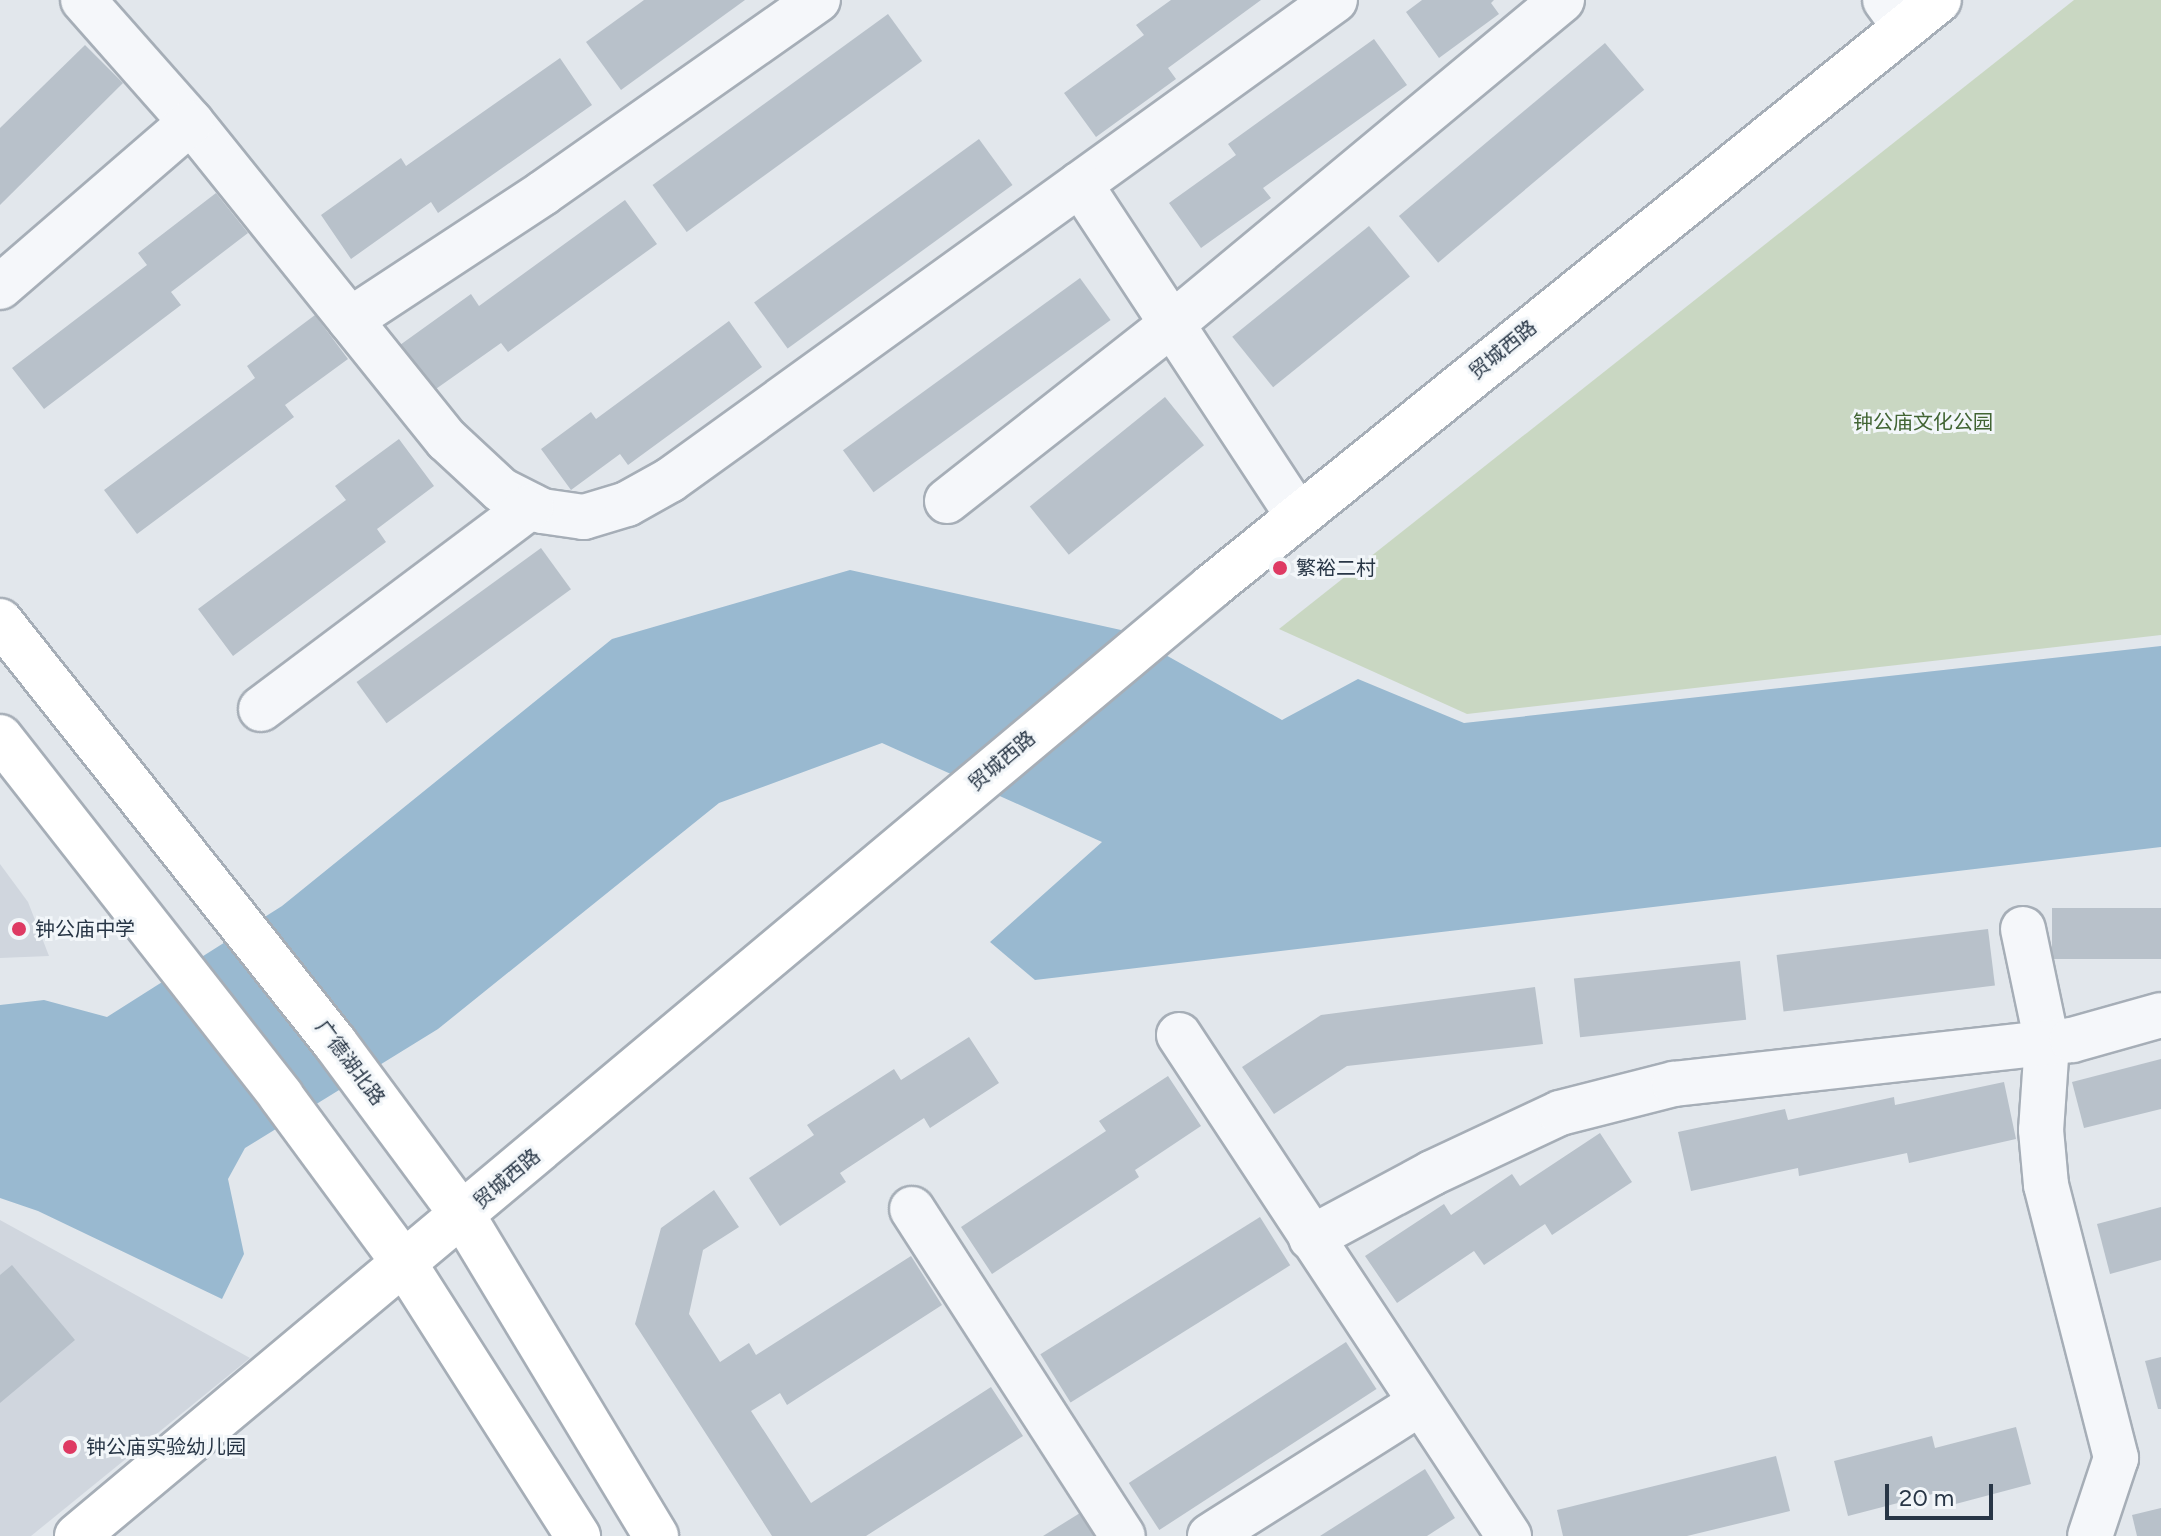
<!DOCTYPE html>
<meta charset="utf-8">
<style>
body{margin:0}
#map{position:relative;width:2161px;height:1536px;overflow:hidden;background:#e2e7ec;font-family:Figtree,"Noto Sans SC",sans-serif}
div>[style]{position:absolute}
[style*='--x']{left:calc(var(--x)*1px);top:calc(var(--y)*1px);width:calc(var(--w)*1px);rotate:calc(var(--a)*1deg)}
.built>*{inset:0;background:#d0d6de}
.green>*{inset:0;background:#c9d7c2}
.water>*{inset:0;background:#99b9d0}
.building>*{inset:0;background:#b8c1ca;transform-origin:0 0}
.roads{filter:drop-shadow(2px 0 #a6aeb7) drop-shadow(-2px 0 #a6aeb7) drop-shadow(0 2px #a6aeb7) drop-shadow(0 -2px #a6aeb7)}
.minor>*{height:44px;margin:-22px;padding:0 22px;transform-origin:22px;border-radius:22px;background:#f5f7fa}
.major>*{height:44px;margin:-22px;padding:0 22px;transform-origin:22px;border-radius:22px;background:#fff}
.dots>*{width:22px;height:22px;translate:-50% -50%;box-sizing:border-box;border:4px solid #f2f6f9;border-radius:50%}
span{translate:-50% -50%;white-space:nowrap;text-align:center;line-height:1.15;-webkit-text-stroke:6px #f2f6f9;paint-order:stroke}
.street-label{font-size:20px;color:#283646}
.park-label{font-size:20px;color:#416433}
.poi-label{font-size:20px;color:#283646}
.left{translate:0 -50%;text-align:left}
.scale{position:absolute;left:1885px;top:1484px;width:108px;height:36px;box-sizing:border-box;border:4px solid #283646;border-top:0;padding-left:10px;font-size:24px;line-height:28px;white-space:nowrap;color:#283646;-webkit-text-stroke:6px #f2f6f9;paint-order:stroke}
</style>
<div id="map">
<div class="built">
<div style="clip-path:polygon(0 864px,28px 902px,49px 956px,0 958px)"></div>
<div style="clip-path:polygon(0 1220px,250px 1358px,31px 1536px,0 1536px)"></div>
</div>
<div class="green">
<div style="clip-path:polygon(2074px 0,2161px 0,2161px 635px,1467px 714px,1279px 629px)"></div>
</div>
<div class="water">
<div style="clip-path:polygon(850px 570px,1121px 630px,1282px 720px,1358px 679px,1464px 723px,2161px 646px,2161px 847px,1035px 980px,990px 942px,1102px 842px,882px 743px,719px 803px,438px 1029px,245px 1148px,228px 1179px,244px 1254px,222px 1299px,38px 1211px,0 1198px,0 1005px,44px 1000px,107px 1017px,282px 906px,612px 639px)"></div>
</div>
<div class="building">
<div style="clip-path:polygon(644px 0,745px 0,621px 90px,586px 42px)"></div>
<div style="clip-path:polygon(1171px 0,1261px 0,1168px 68px,1176px 79px,1096px 137px,1064px 93px,1144px 35px,1136px 25px)"></div>
<div style="clip-path:polygon(1422px 0,1494px 0,1491px 3px,1499px 14px,1439px 58px,1406px 12px)"></div>
<div style="left:888px;top:14px;width:58px;height:291px;rotate:54deg"></div>
<div style="clip-path:polygon(1374px 39px,1407px 85px,1263px 188px,1271px 198px,1201px 248px,1169px 203px,1236px 155px,1228px 144px)"></div>
<div style="left:1605px;top:43px;width:61px;height:269px;rotate:50deg"></div>
<div style="clip-path:polygon(85px 45px,123px 83px,0 205px,0 128px)"></div>
<div style="clip-path:polygon(560px 58px,592px 105px,438px 213px,431px 202px,351px 259px,321px 215px,401px 158px,406px 166px)"></div>
<div style="left:979px;top:139px;width:57px;height:278px;rotate:54deg"></div>
<div style="clip-path:polygon(216px 193px,248px 233px,171px 292px,181px 305px,44px 409px,12px 368px,147px 265px,138px 253px)"></div>
<div style="clip-path:polygon(625px 200px,657px 244px,508px 352px,501px 343px,433px 391px,400px 345px,471px 294px,479px 306px)"></div>
<div style="left:1369px;top:226px;width:65px;height:176px;rotate:51deg"></div>
<div style="left:1080px;top:278px;width:52px;height:293px;rotate:54deg"></div>
<div style="clip-path:polygon(315px 315px,348px 359px,285px 405px,294px 417px,137px 534px,104px 490px,255px 378px,247px 366px)"></div>
<div style="clip-path:polygon(729px 321px,762px 367px,628px 465px,620px 454px,571px 490px,541px 449px,591px 412px,596px 419px)"></div>
<div style="left:1165px;top:397px;width:62px;height:174px;rotate:51deg"></div>
<div style="clip-path:polygon(399px 439px,434px 486px,377px 529px,386px 542px,233px 656px,198px 609px,346px 500px,335px 486px)"></div>
<div style="left:541px;top:548px;width:51px;height:228px;rotate:54deg"></div>
<div style="left:2161px;top:908px;width:51px;height:109px;rotate:90deg"></div>
<div style="left:1988px;top:929px;width:57px;height:213px;rotate:83deg"></div>
<div style="left:1740px;top:961px;width:59px;height:167px;rotate:84deg"></div>
<div style="clip-path:polygon(1535px 987px,1543px 1044px,1347px 1066px,1274px 1114px,1242px 1067px,1321px 1015px)"></div>
<div style="clip-path:polygon(969px 1037px,999px 1083px,930px 1128px,924px 1118px,840px 1173px,846px 1182px,780px 1226px,749px 1178px,814px 1135px,807px 1125px,894px 1069px,901px 1080px)"></div>
<div style="clip-path:polygon(2161px 1059px,2161px 1109px,2084px 1128px,2072px 1082px)"></div>
<div style="clip-path:polygon(1168px 1076px,1201px 1126px,1135px 1170px,1139px 1177px,992px 1274px,961px 1227px,1106px 1131px,1099px 1121px)"></div>
<div style="clip-path:polygon(2004px 1082px,2016px 1139px,1909px 1163px,1907px 1153px,1799px 1176px,1798px 1168px,1691px 1191px,1678px 1132px,1785px 1109px,1788px 1120px,1894px 1097px,1895px 1105px)"></div>
<div style="clip-path:polygon(1600px 1133px,1632px 1182px,1552px 1235px,1545px 1224px,1484px 1265px,1474px 1251px,1397px 1303px,1365px 1256px,1444px 1204px,1451px 1215px,1512px 1174px,1520px 1186px)"></div>
<div style="clip-path:polygon(714px 1190px,739px 1227px,703px 1250px,689px 1314px,720px 1362px,749px 1343px,756px 1355px,911px 1256px,942px 1305px,787px 1405px,780px 1393px,751px 1411px,811px 1503px,991px 1387px,1023px 1436px,866px 1536px,772px 1536px,635px 1324px,661px 1228px)"></div>
<div style="clip-path:polygon(2161px 1207px,2161px 1260px,2110px 1274px,2097px 1224px)"></div>
<div style="left:1260px;top:1217px;width:57px;height:259px;rotate:58deg"></div>
<div style="clip-path:polygon(12px 1265px,75px 1340px,0 1403px,0 1275px)"></div>
<div style="left:1346px;top:1342px;width:56px;height:259px;rotate:57deg"></div>
<div style="clip-path:polygon(2161px 1357px,2161px 1409px,2158px 1409px,2145px 1361px)"></div>
<div style="clip-path:polygon(2016px 1427px,2031px 1484px,1948px 1506px,1944px 1491px,1848px 1516px,1834px 1461px,1932px 1436px,1935px 1448px)"></div>
<div style="clip-path:polygon(1776px 1456px,1790px 1511px,1687px 1536px,1563px 1536px,1557px 1510px)"></div>
<div style="clip-path:polygon(1425px 1469px,1455px 1518px,1427px 1536px,1320px 1536px)"></div>
<div style="clip-path:polygon(2161px 1508px,2161px 1536px,2137px 1536px,2132px 1515px)"></div>
<div style="clip-path:polygon(1080px 1513px,1095px 1536px,1043px 1536px)"></div>
</div>
<div class="roads">
<div class="minor">
<div style="--x:83;--y:0;--w:163;--a:48.5"></div>
<div style="--x:191;--y:122;--w:408;--a:51.2"></div>
<div style="--x:447;--y:440;--w:74;--a:42.8"></div>
<div style="--x:501;--y:490;--w:46;--a:27.1"></div>
<div style="--x:542;--y:511;--w:42;--a:8.1"></div>
<div style="--x:584;--y:517;--w:45;--a:-16.8"></div>
<div style="--x:627;--y:504;--w:49;--a:-29.2"></div>
<div style="--x:670;--y:480;--w:820;--a:-35.82"></div>
<div style="--x:1885;--y:0;--w:32;--a:54"></div>
<div style="--x:1080;--y:184;--w:397;--a:56.7"></div>
<div style="--x:0;--y:287;--w:252;--a:-40.8"></div>
<div style="--x:350;--y:320;--w:231;--a:-33.3"></div>
<div style="--x:543;--y:193;--w:336;--a:-35.1"></div>
<div style="--x:947;--y:501;--w:286;--a:-38.2"></div>
<div style="--x:1172;--y:324;--w:507;--a:-39.72"></div>
<div style="--x:261;--y:709;--w:338;--a:-36.9"></div>
<div style="--x:2023;--y:929;--w:116;--a:78.1"></div>
<div style="--x:2047;--y:1043;--w:87;--a:93.9"></div>
<div style="--x:2041;--y:1130;--w:55;--a:84.8"></div>
<div style="--x:2046;--y:1185;--w:282;--a:75.6"></div>
<div style="--x:2116;--y:1458;--w:82;--a:108.4"></div>
<div style="--x:1179;--y:1035;--w:600;--a:56.63"></div>
<div style="--x:912;--y:1209;--w:389;--a:57.2"></div>
<div style="--x:1311;--y:1238;--w:137;--a:-28.2"></div>
<div style="--x:1432;--y:1173;--w:141;--a:-25.1"></div>
<div style="--x:1560;--y:1113;--w:118;--a:-14.3"></div>
<div style="--x:1674;--y:1084;--w:400;--a:-6.3"></div>
<div style="--x:2072;--y:1040;--w:92;--a:-15.7"></div>
<div style="--x:1210;--y:1536;--w:247;--a:-32.3"></div>
</div>
<div class="major">
<div style="--x:0;--y:621;--w:539;--a:51.56"></div>
<div style="--x:335;--y:1043;--w:215;--a:53.5"></div>
<div style="--x:463;--y:1216;--w:374;--a:58.9"></div>
<div style="--x:0;--y:737;--w:456;--a:51.9"></div>
<div style="--x:281;--y:1096;--w:207;--a:53.6"></div>
<div style="--x:404;--y:1263;--w:324;--a:57.5"></div>
<div style="--x:77;--y:1536;--w:1479;--a:-39.92"></div>
<div style="--x:1211;--y:587;--w:935;--a:-38.88"></div>
</div>
</div>
<div class="dots">
<div style="left:1280px;top:568px;background:#de3a63"></div>
<div style="left:19px;top:929px;background:#de3a63"></div>
<div style="left:70px;top:1447px;background:#de3a63"></div>
</div>
<div class="street-label">
<span style="left:1503px;top:350px;rotate:-39deg">贸城西路</span>
<span style="left:1002px;top:761px;rotate:-40deg">贸城西路</span>
<span style="left:350px;top:1063px;rotate:53deg">广德湖北路</span>
<span style="left:507px;top:1179px;rotate:-40deg">贸城西路</span>
</div>
<div class="park-label">
<span style="left:1923px;top:422px">钟公庙文化公园</span>
</div>
<div class="poi-label">
<span class="left" style="left:1296px;top:568px">繁裕二村</span>
<span class="left" style="left:35px;top:929px">钟公庙中学</span>
<span class="left" style="left:86px;top:1447px">钟公庙实验幼儿园</span>
</div>
<div class="scale">20 m</div>
</div>
